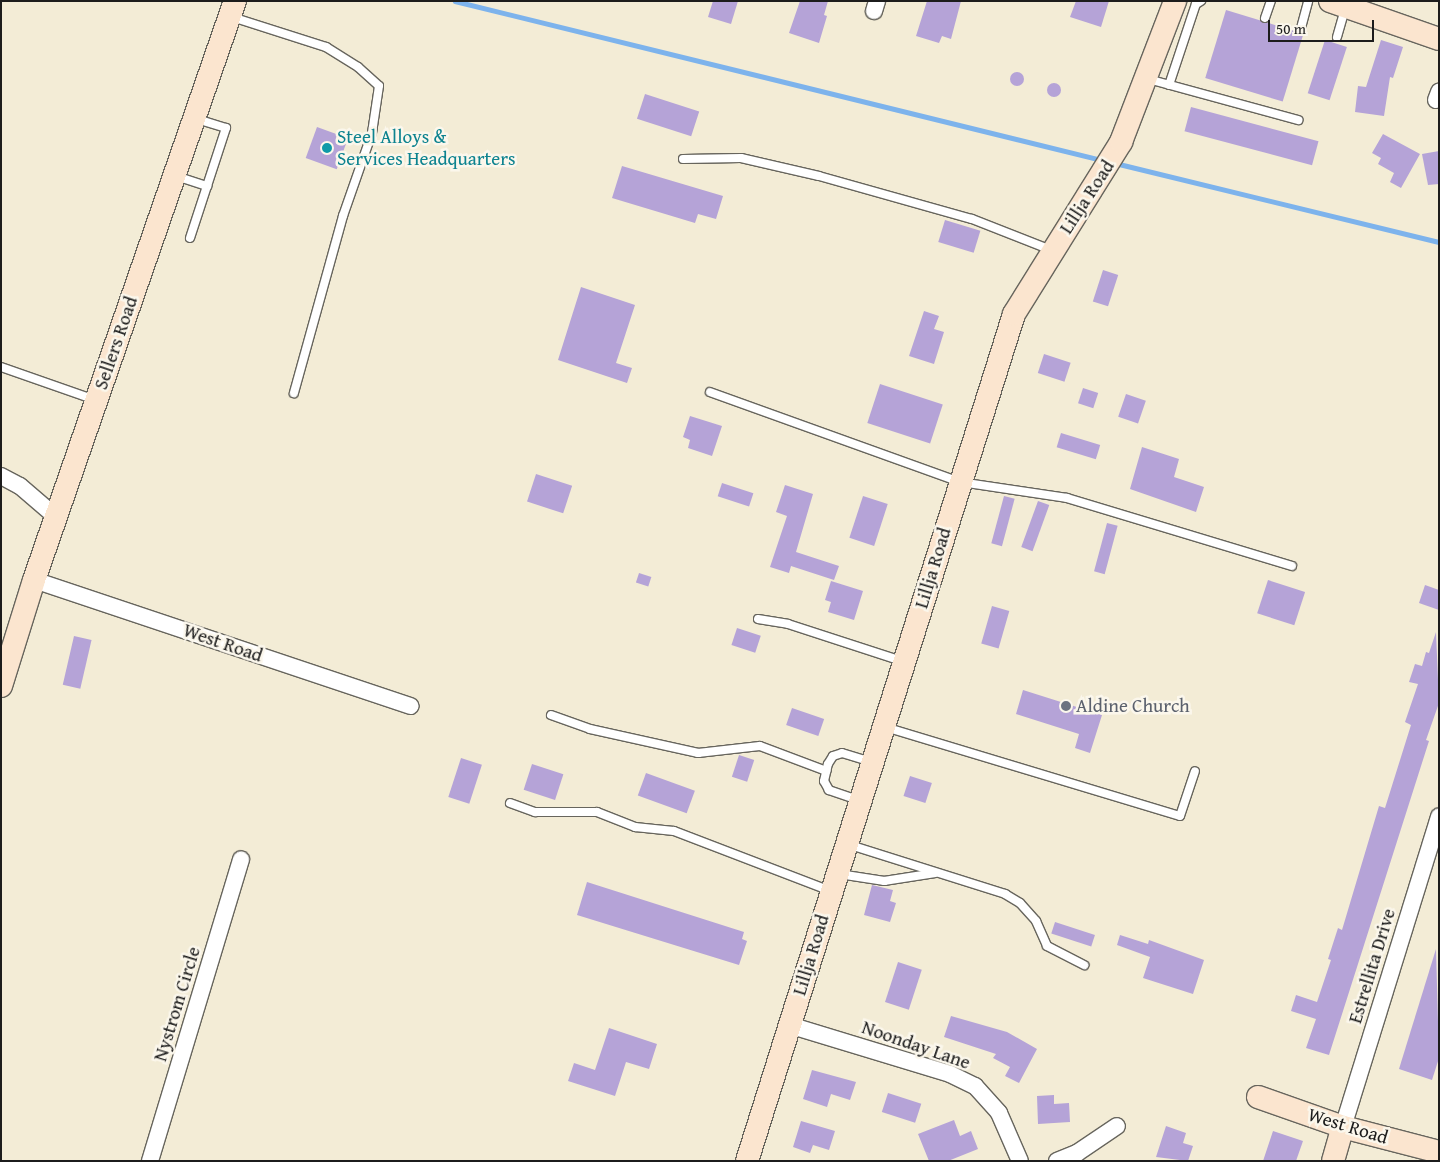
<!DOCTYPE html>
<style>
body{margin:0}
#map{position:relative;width:1440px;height:1162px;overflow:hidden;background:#f3ecd6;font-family:"Gentium Book Plus",serif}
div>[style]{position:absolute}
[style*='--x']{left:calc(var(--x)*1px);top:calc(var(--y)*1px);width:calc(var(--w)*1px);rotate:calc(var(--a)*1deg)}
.stream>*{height:4.5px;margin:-2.25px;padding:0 2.25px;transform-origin:2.25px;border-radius:2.25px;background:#7db3ec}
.building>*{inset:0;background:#b5a3d7;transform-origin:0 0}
.round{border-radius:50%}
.roads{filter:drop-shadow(1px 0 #67655d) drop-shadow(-1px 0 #67655d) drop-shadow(0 1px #67655d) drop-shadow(0 -1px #67655d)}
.lane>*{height:8px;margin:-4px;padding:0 4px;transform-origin:4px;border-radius:4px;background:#fff}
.street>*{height:16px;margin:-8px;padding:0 8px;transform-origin:8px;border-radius:8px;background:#fff}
.secondary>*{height:22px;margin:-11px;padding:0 11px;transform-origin:11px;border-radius:11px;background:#fbe5cf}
.dots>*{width:14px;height:14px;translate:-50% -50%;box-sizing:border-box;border:2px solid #fbf7ec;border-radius:50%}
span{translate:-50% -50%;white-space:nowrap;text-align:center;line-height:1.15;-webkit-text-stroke:5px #fbf7ec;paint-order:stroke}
.culture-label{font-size:19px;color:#0d838f}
.left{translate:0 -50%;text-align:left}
.street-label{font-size:19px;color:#1c1c1c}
.worship-label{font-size:19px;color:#5b616d}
.frame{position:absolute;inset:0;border:2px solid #1c1c1c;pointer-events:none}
.scale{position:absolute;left:1268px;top:20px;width:106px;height:22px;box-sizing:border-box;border:2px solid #1c1c1c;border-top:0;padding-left:6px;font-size:15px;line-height:18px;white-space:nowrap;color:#1c1c1c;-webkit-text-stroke:4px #fbf7ec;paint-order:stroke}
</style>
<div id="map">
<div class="stream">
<div style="--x:455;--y:1;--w:666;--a:13.81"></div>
<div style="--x:1115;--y:163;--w:333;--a:13.7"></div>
</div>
<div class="building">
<div style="clip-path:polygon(713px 1px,738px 1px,731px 24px,708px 17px)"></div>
<div style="clip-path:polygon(800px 1px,828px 1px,824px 15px,827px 16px,819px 43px,789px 33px)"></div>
<div style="clip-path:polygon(927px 1px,961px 1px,951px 39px,942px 36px,939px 43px,916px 36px)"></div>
<div style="clip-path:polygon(1076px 1px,1109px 1px,1101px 27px,1070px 17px)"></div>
<div style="left:1226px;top:10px;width:81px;height:71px;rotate:17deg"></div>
<div style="left:1325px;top:40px;width:23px;height:56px;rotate:18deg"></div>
<div style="clip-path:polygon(1381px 40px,1403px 47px,1393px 78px,1390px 77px,1384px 116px,1355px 112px,1358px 86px,1366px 87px)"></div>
<div class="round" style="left:1010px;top:72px;width:14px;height:14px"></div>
<div class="round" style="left:1047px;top:83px;width:14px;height:14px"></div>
<div style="left:645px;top:94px;width:57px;height:26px;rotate:18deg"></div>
<div style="left:1191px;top:107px;width:132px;height:25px;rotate:15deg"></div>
<div style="left:317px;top:127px;width:33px;height:33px;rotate:20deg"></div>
<div style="clip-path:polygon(1383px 134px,1420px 154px,1401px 188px,1390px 182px,1394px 173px,1378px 164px,1381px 158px,1372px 153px)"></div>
<div style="clip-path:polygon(1439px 151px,1439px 184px,1428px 185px,1422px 154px)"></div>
<div style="clip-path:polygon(622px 166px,723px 196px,716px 219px,698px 214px,695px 223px,612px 198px)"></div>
<div style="left:945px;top:220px;width:37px;height:23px;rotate:17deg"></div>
<div style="left:1103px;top:270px;width:16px;height:33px;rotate:18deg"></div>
<div style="clip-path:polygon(581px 287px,635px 305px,616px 363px,632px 368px,627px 383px,558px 360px)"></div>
<div style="clip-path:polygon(924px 311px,939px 316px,934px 329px,944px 332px,934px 364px,909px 356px)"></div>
<div style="left:1044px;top:354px;width:28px;height:20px;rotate:18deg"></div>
<div style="left:880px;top:384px;width:66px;height:41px;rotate:18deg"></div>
<div style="left:1083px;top:388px;width:16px;height:16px;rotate:18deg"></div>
<div style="left:1126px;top:394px;width:21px;height:24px;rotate:19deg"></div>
<div style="clip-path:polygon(690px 416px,722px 426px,712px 456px,688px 448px,690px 440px,683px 437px)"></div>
<div style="left:1061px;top:433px;width:41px;height:15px;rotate:17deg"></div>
<div style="clip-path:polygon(1142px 447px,1179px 459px,1174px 477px,1204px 487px,1196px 512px,1130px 489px)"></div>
<div style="left:536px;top:474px;width:38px;height:29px;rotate:18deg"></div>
<div style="left:722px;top:483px;width:33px;height:14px;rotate:18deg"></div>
<div style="clip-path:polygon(785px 485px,813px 494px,796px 552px,839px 566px,834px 580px,791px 566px,789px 573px,770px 567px,787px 516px,776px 512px)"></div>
<div style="left:863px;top:496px;width:26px;height:44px;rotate:18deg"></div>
<div style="left:1004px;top:496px;width:11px;height:49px;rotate:15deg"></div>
<div style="left:1038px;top:501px;width:12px;height:49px;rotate:20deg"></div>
<div style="left:1107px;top:523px;width:11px;height:50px;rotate:15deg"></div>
<div style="left:639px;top:573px;width:13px;height:10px;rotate:18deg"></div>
<div style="left:1268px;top:580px;width:39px;height:35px;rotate:18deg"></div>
<div style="clip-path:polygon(831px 581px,863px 591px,854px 620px,828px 612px,831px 602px,825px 600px)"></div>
<div style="clip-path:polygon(1425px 585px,1439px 590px,1439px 610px,1419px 603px)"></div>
<div style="left:992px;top:606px;width:18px;height:39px;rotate:16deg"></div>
<div style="left:737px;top:628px;width:25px;height:18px;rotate:18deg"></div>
<div style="clip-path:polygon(1436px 632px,1439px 703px,1426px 740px,1429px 741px,1329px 1055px,1306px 1048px,1316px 1019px,1291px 1011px,1296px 995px,1317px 1002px,1331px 960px,1328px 959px,1338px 928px,1342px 930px,1379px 806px,1385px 808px,1411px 725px,1405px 722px,1418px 684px,1409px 682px,1415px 664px,1422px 666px,1426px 652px,1429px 653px)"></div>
<div style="left:74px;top:636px;width:18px;height:50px;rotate:13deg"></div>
<div style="clip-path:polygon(1023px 690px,1102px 715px,1090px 753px,1075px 748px,1079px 734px,1016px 714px)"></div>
<div style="left:792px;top:708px;width:34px;height:18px;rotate:19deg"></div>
<div style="left:739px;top:755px;width:16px;height:23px;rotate:18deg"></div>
<div style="left:461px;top:758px;width:22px;height:41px;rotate:18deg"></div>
<div style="left:532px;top:764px;width:33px;height:27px;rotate:18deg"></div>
<div style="left:646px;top:773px;width:52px;height:24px;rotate:20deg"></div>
<div style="left:910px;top:776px;width:23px;height:21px;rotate:18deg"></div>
<div style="clip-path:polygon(587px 882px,744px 932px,742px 939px,747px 941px,739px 965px,577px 915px)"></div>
<div style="clip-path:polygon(872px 885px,893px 890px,890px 901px,896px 903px,890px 922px,864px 915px)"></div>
<div style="left:1055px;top:922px;width:42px;height:12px;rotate:18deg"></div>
<div style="clip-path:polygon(1120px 935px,1148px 944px,1149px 940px,1204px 960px,1193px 994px,1143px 978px,1150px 957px,1117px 945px)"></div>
<div style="clip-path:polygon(1436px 949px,1439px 1058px,1432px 1080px,1399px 1069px)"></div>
<div style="left:898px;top:962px;width:25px;height:42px;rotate:18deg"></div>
<div style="clip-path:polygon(951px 1016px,1007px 1032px,1037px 1049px,1019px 1083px,1005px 1076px,1010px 1067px,993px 1058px,996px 1054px,944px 1037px)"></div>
<div style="clip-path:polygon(609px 1028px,657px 1044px,649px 1069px,626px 1062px,615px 1096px,568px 1081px,574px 1063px,595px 1070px)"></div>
<div style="clip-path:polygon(812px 1070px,856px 1082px,850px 1100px,831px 1094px,827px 1107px,803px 1099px)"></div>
<div style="left:888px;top:1093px;width:35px;height:20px;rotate:18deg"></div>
<div style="clip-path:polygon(1054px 1095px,1054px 1104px,1069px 1103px,1070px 1122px,1038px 1124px,1037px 1096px)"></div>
<div style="clip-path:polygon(954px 1120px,960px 1136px,971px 1131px,978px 1149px,948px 1161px,929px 1161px,918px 1134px)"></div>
<div style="clip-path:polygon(801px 1121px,835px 1131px,829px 1150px,813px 1145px,810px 1153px,793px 1147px)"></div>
<div style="clip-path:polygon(1166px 1126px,1186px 1133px,1183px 1143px,1193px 1146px,1188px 1161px,1156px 1157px)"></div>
<div style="clip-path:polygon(1273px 1131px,1303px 1141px,1296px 1161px,1263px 1161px)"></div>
</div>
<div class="roads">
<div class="lane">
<div style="--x:232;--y:17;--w:99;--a:17.7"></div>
<div style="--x:326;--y:47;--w:38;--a:32"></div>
<div style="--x:358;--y:67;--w:28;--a:42"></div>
<div style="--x:379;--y:86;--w:48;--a:98.5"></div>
<div style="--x:372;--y:133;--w:88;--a:109.3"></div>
<div style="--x:343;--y:216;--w:184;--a:105.5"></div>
<div style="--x:1265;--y:18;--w:18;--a:-71"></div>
<div style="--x:1301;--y:28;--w:28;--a:-75"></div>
<div style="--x:1337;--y:37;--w:29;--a:-74"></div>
<div style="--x:1148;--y:79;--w:156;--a:15.3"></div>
<div style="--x:1169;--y:85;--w:85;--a:-71.6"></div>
<div style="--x:1196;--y:4;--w:6;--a:-31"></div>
<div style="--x:683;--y:159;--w:58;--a:-1"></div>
<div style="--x:741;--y:158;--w:80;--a:13"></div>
<div style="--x:819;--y:176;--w:159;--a:15.7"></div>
<div style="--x:972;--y:219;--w:85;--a:21.4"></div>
<div style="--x:176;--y:176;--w:33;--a:18"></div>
<div style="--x:190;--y:238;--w:116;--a:-71.9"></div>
<div style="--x:226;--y:128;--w:31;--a:-163"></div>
<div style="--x:1;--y:367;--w:100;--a:19.3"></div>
<div style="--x:710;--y:392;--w:266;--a:19.8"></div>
<div style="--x:960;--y:482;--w:108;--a:8.5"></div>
<div style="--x:1067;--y:498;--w:235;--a:16.8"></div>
<div style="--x:758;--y:619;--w:30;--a:9"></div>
<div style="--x:788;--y:624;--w:120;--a:18"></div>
<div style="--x:551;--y:715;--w:41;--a:19.7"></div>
<div style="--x:590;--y:729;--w:111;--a:12.5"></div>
<div style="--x:698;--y:753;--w:62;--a:-6.4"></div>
<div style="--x:760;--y:746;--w:71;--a:20.7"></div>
<div style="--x:885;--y:727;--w:308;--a:16.8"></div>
<div style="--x:1180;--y:816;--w:47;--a:-71.6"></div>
<div style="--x:858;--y:800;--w:31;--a:-161"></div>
<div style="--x:829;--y:790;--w:10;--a:-119"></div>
<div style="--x:824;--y:781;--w:17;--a:-77"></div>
<div style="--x:828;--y:764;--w:9;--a:-58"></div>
<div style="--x:833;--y:756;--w:9;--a:-18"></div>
<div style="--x:842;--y:753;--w:30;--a:17"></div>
<div style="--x:510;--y:803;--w:27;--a:20"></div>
<div style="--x:535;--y:812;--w:62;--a:0"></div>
<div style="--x:597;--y:812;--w:41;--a:21.5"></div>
<div style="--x:635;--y:827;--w:39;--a:6"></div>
<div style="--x:674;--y:831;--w:167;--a:21"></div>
<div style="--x:850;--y:845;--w:163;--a:17.5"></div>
<div style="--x:1005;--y:894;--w:17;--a:31"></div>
<div style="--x:1020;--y:903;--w:24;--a:48"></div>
<div style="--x:1036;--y:921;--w:27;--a:66"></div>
<div style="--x:1047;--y:946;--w:42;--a:27.2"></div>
<div style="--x:839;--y:874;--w:46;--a:8.8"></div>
<div style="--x:884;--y:881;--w:52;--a:-8.9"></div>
</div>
<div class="street">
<div style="--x:874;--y:11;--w:10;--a:-73"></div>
<div style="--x:1436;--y:100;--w:9;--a:-69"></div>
<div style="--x:1;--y:476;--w:21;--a:28"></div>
<div style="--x:20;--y:486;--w:48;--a:40.7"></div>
<div style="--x:34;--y:580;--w:397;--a:18.5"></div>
<div style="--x:789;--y:1025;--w:168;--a:16.9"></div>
<div style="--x:950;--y:1074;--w:28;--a:26"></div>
<div style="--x:975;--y:1086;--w:36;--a:48"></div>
<div style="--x:999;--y:1113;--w:52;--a:66.4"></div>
<div style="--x:1343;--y:1127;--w:325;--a:-72.8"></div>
<div style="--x:150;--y:1161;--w:315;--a:-73.2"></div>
<div style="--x:1057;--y:1161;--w:22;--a:-22"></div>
<div style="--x:1077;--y:1153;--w:48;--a:-34"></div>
</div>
<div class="secondary">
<div style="--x:1330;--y:1;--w:115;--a:19.2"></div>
<div style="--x:1;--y:686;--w:111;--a:-72.7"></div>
<div style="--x:34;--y:580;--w:613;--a:-70.86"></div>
<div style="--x:1258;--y:1097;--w:90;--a:19.4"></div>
<div style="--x:1343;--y:1127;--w:99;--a:14.6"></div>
<div style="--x:747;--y:1161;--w:888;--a:-72.5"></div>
<div style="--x:1014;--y:314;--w:203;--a:-58.1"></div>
<div style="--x:1121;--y:142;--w:151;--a:-69"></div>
<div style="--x:1333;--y:1161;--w:35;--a:-74"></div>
</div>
</div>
<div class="dots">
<div style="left:327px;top:148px;background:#0f9aa8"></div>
<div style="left:1066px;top:706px;background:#6b7280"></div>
</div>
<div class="culture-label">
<span class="left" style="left:337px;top:148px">Steel Alloys &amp;<br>Services Headquarters</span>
</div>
<div class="street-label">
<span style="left:1087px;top:197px;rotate:-57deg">Lillja Road</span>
<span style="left:116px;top:343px;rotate:-71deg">Sellers Road</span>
<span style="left:933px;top:568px;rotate:-73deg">Lillja Road</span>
<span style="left:223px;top:643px;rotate:19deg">West Road</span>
<span style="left:811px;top:955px;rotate:-73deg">Lillja Road</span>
<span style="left:1372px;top:966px;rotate:-73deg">Estrellita Drive</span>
<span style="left:177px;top:1004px;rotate:-73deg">Nystrom Circle</span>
<span style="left:916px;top:1045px;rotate:19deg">Noonday Lane</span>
<span style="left:1348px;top:1126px;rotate:17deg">West Road</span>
</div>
<div class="worship-label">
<span class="left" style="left:1076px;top:706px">Aldine Church</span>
</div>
<div class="frame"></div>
<div class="scale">50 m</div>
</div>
